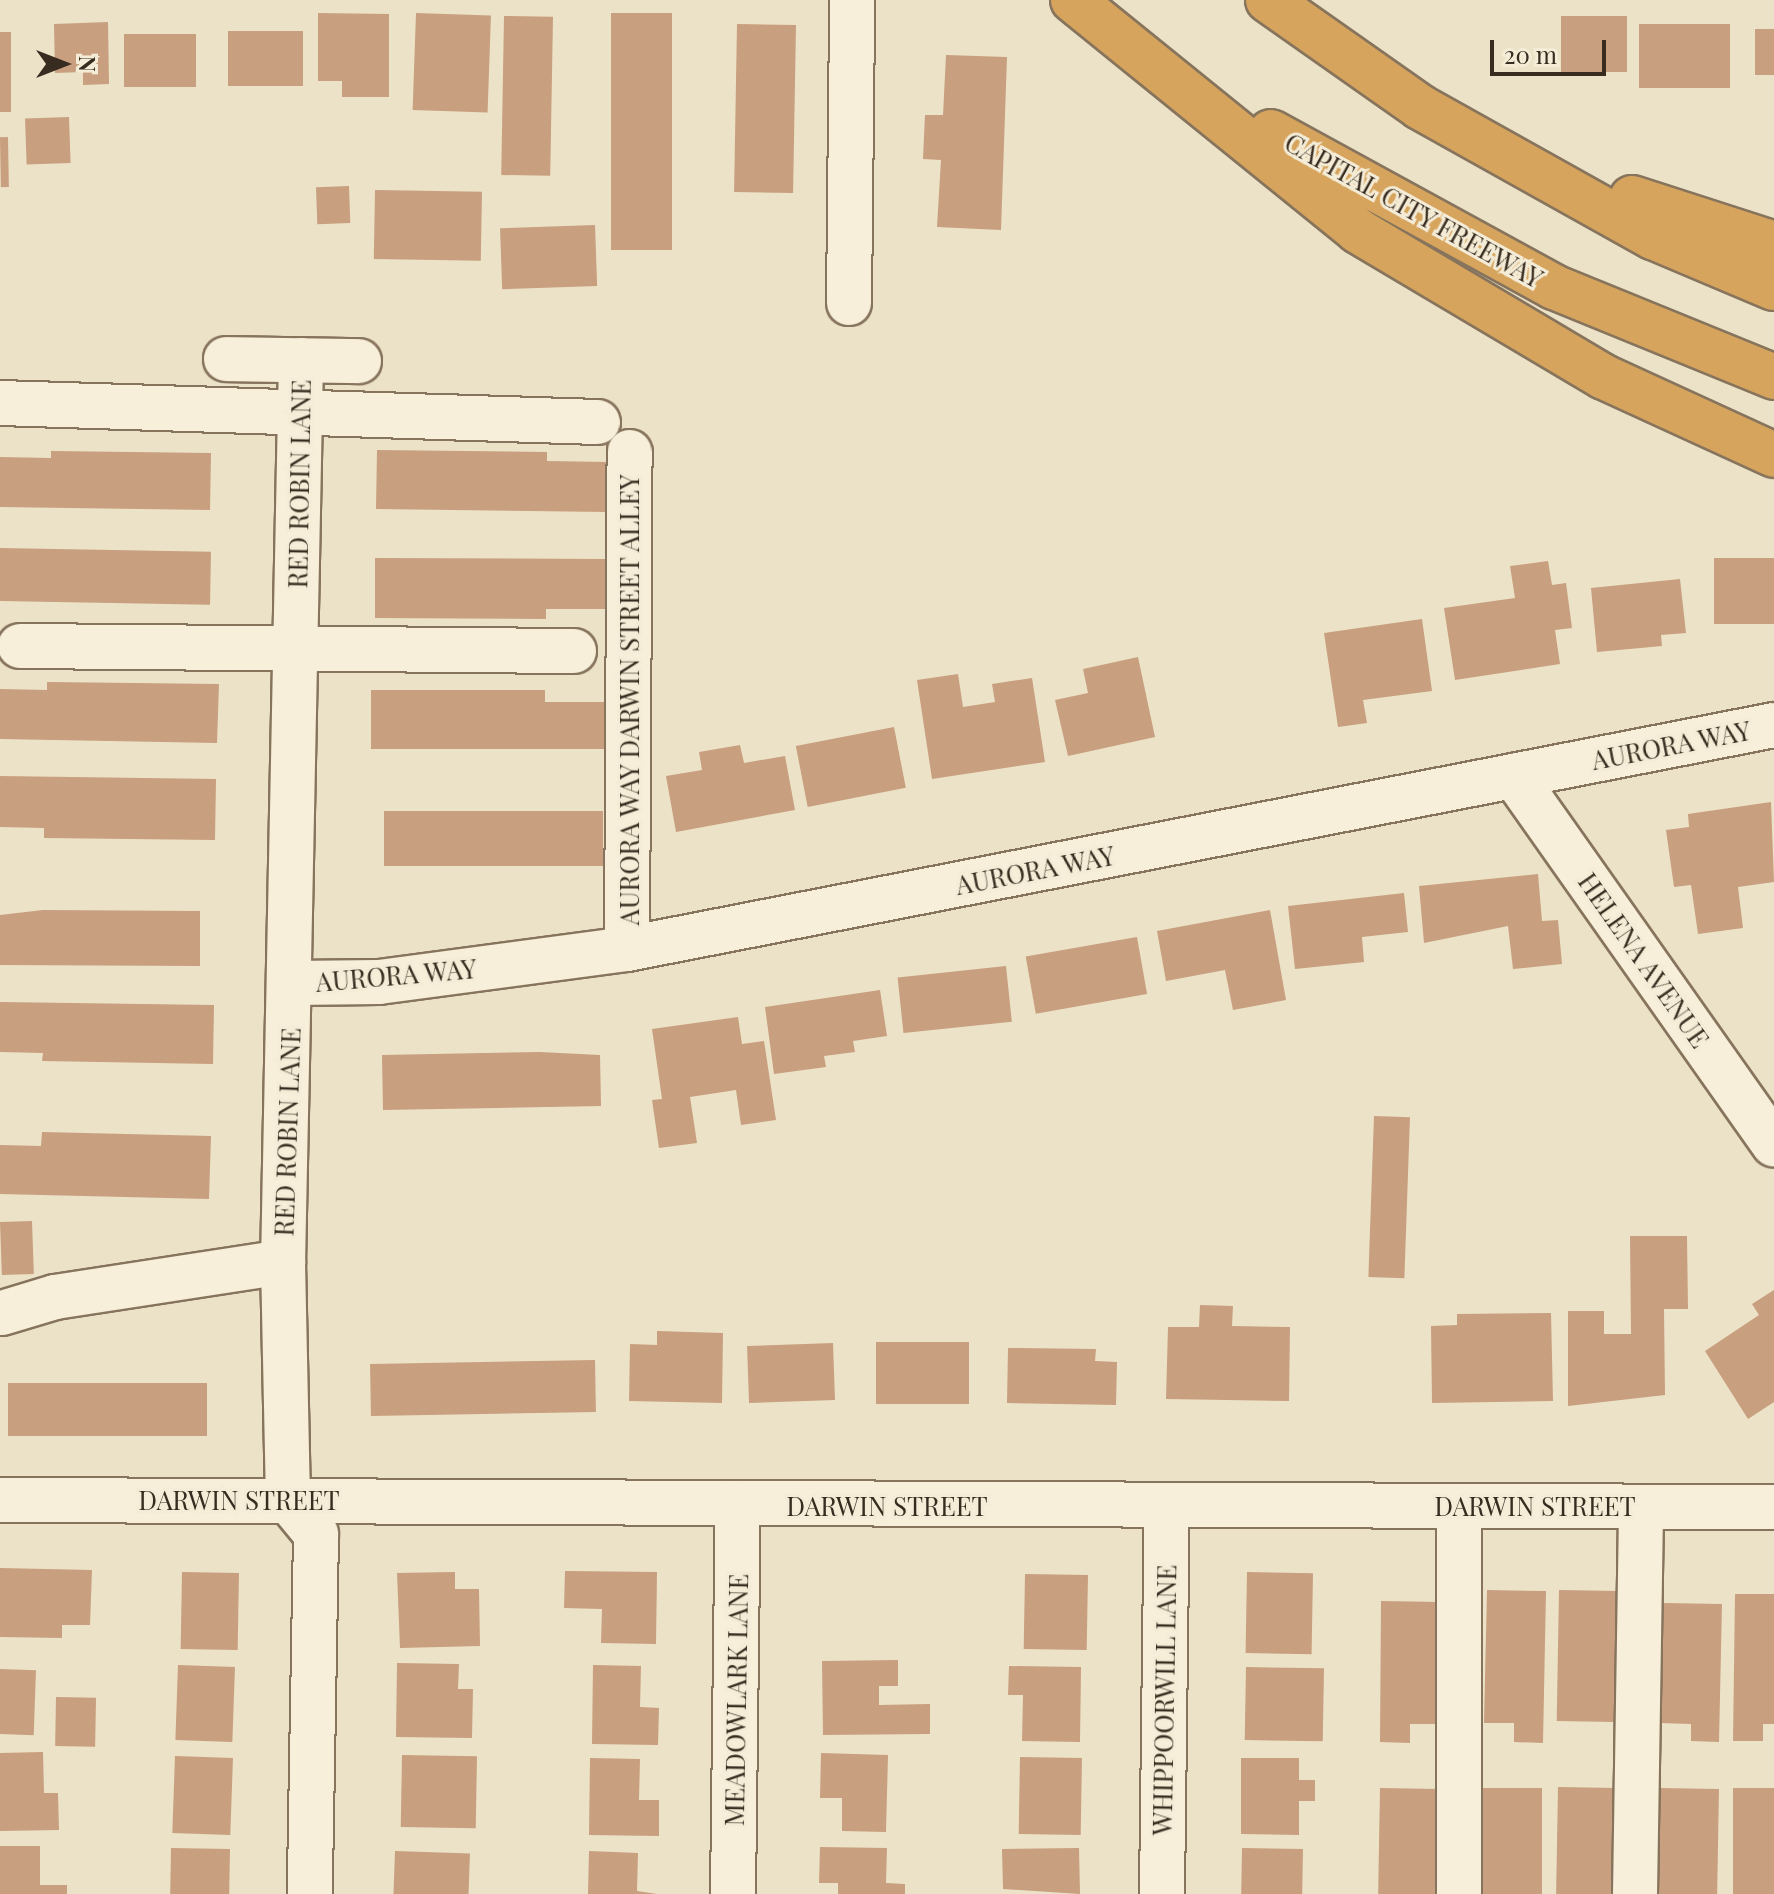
<!DOCTYPE html>
<style>
body{margin:0}
#map{position:relative;width:1774px;height:1894px;overflow:hidden;background:#ece2c7;font-family:"Playfair Display",serif}
div>[style]{position:absolute}
[style*='--x']{left:calc(var(--x)*1px);top:calc(var(--y)*1px);width:calc(var(--w)*1px);rotate:calc(var(--a)*1deg)}
.building>*{inset:0;background:#c89f7f;transform-origin:0 0}
.roads{filter:drop-shadow(2px 0 #87745d) drop-shadow(-2px 0 #87745d) drop-shadow(0 2px #87745d) drop-shadow(0 -2px #87745d)}
.minor>*{height:44px;margin:-22px;padding:0 22px;transform-origin:22px;border-radius:22px;background:#f7efda}
.highway>*{height:44px;margin:-22px;padding:0 22px;transform-origin:22px;border-radius:22px;background:#d6a45d}
span{translate:-50% -50%;white-space:nowrap;text-align:center;line-height:1.15;-webkit-text-stroke:6px #f4ecd6;paint-order:stroke}
.street-label{font-size:26px;color:#382c20}
.north{position:absolute;left:24px;top:24px;width:80px;height:80px;-webkit-text-stroke:6px #f4ecd6;paint-order:stroke;rotate:90deg;font-size:22px;font-weight:700;line-height:32px;text-align:center;color:#382c20}
.north::after{content:'';display:block;margin:auto;width:28px;height:36px;background:#382c20;clip-path:polygon(50% 0,100% 100%,50% 72%,0 100%)}
.scale{position:absolute;left:1490px;top:40px;width:116px;height:36px;box-sizing:border-box;border:4px solid #382c20;border-top:0;padding-left:10px;font-size:24px;line-height:28px;white-space:nowrap;color:#382c20;-webkit-text-stroke:6px #f4ecd6;paint-order:stroke}
</style>
<div id="map">
<div class="building">
<div style="clip-path:polygon(318px 13px,389px 14px,389px 97px,342px 97px,342px 81px,318px 81px)"></div>
<div style="left:416px;top:13px;width:75px;height:97px;rotate:2deg"></div>
<div style="left:611px;top:13px;width:61px;height:237px"></div>
<div style="left:504px;top:16px;width:49px;height:159px;rotate:1deg"></div>
<div style="left:1561px;top:16px;width:66px;height:56px"></div>
<div style="clip-path:polygon(108px 22px,109px 84px,83px 85px,83px 72px,55px 73px,54px 24px)"></div>
<div style="left:737px;top:24px;width:59px;height:168px;rotate:1deg"></div>
<div style="left:1639px;top:24px;width:91px;height:64px"></div>
<div style="left:1755px;top:29px;width:19px;height:46px"></div>
<div style="left:228px;top:31px;width:75px;height:55px"></div>
<div style="left:0;top:32px;width:11px;height:80px"></div>
<div style="left:196px;top:34px;width:53px;height:72px;rotate:90deg"></div>
<div style="clip-path:polygon(946px 55px,1007px 57px,1001px 230px,937px 227px,941px 160px,923px 159px,925px 115px,943px 115px)"></div>
<div style="left:69px;top:117px;width:46px;height:44px;rotate:88deg"></div>
<div style="left:8px;top:137px;width:50px;height:8px;rotate:89deg"></div>
<div style="left:349px;top:186px;width:37px;height:33px;rotate:88deg"></div>
<div style="left:375px;top:190px;width:107px;height:69px;rotate:1deg"></div>
<div style="left:595px;top:225px;width:61px;height:95px;rotate:88deg"></div>
<div style="clip-path:polygon(377px 450px,547px 452px,547px 461px,608px 462px,607px 512px,376px 509px)"></div>
<div style="clip-path:polygon(51px 451px,211px 453px,210px 510px,0 507px,0 457px,51px 458px)"></div>
<div style="left:0;top:548px;width:211px;height:53px;rotate:1deg"></div>
<div style="clip-path:polygon(375px 558px,606px 559px,606px 609px,546px 609px,546px 619px,375px 618px)"></div>
<div style="left:1774px;top:558px;width:66px;height:60px;rotate:90deg"></div>
<div style="clip-path:polygon(1548px 561px,1552px 585px,1566px 583px,1572px 628px,1555px 630px,1560px 664px,1455px 680px,1444px 608px,1515px 598px,1510px 566px)"></div>
<div style="clip-path:polygon(1680px 579px,1686px 633px,1661px 635px,1662px 646px,1597px 652px,1591px 588px)"></div>
<div style="clip-path:polygon(1422px 619px,1432px 691px,1363px 700px,1367px 723px,1338px 727px,1324px 633px)"></div>
<div style="clip-path:polygon(1138px 657px,1155px 737px,1068px 756px,1055px 700px,1088px 693px,1083px 669px)"></div>
<div style="clip-path:polygon(958px 674px,963px 707px,995px 702px,992px 684px,1032px 678px,1045px 762px,932px 779px,917px 680px)"></div>
<div style="clip-path:polygon(47px 682px,219px 684px,217px 743px,0 739px,0 689px,47px 690px)"></div>
<div style="clip-path:polygon(371px 690px,545px 690px,545px 702px,605px 702px,605px 749px,371px 749px)"></div>
<div style="left:894px;top:727px;width:62px;height:100px;rotate:79deg"></div>
<div style="clip-path:polygon(740px 745px,744px 763px,785px 756px,795px 810px,676px 832px,666px 776px,702px 770px,699px 752px)"></div>
<div style="clip-path:polygon(0 776px,216px 779px,215px 840px,44px 838px,44px 828px,0 827px)"></div>
<div style="clip-path:polygon(1771px 802px,1774px 882px,1738px 887px,1743px 928px,1698px 934px,1691px 885px,1674px 887px,1666px 830px,1689px 827px,1688px 814px)"></div>
<div style="left:384px;top:811px;width:219px;height:55px"></div>
<div style="clip-path:polygon(1538px 874px,1542px 921px,1558px 920px,1562px 964px,1513px 969px,1508px 926px,1424px 943px,1419px 886px)"></div>
<div style="clip-path:polygon(1404px 893px,1408px 932px,1362px 937px,1364px 962px,1295px 969px,1288px 906px)"></div>
<div style="clip-path:polygon(43px 910px,200px 911px,200px 966px,0 965px,0 915px)"></div>
<div style="clip-path:polygon(1270px 910px,1286px 1000px,1233px 1010px,1225px 970px,1166px 981px,1157px 931px)"></div>
<div style="left:1137px;top:937px;width:58px;height:113px;rotate:80deg"></div>
<div style="left:1006px;top:966px;width:56px;height:109px;rotate:84deg"></div>
<div style="clip-path:polygon(880px 990px,887px 1036px,853px 1041px,855px 1052px,824px 1056px,826px 1067px,774px 1074px,765px 1007px)"></div>
<div style="clip-path:polygon(0 1002px,214px 1005px,213px 1064px,42px 1061px,43px 1053px,0 1052px)"></div>
<div style="clip-path:polygon(738px 1017px,742px 1044px,764px 1041px,776px 1120px,741px 1125px,736px 1090px,690px 1097px,697px 1143px,659px 1148px,652px 1100px,662px 1099px,652px 1029px)"></div>
<div style="clip-path:polygon(540px 1052px,600px 1055px,601px 1106px,383px 1110px,382px 1055px)"></div>
<div style="left:1374px;top:1116px;width:36px;height:161px;rotate:2deg"></div>
<div style="clip-path:polygon(42px 1132px,211px 1136px,209px 1199px,0 1194px,0 1145px,41px 1146px)"></div>
<div style="left:32px;top:1221px;width:53px;height:32px;rotate:88deg"></div>
<div style="clip-path:polygon(1630px 1236px,1687px 1236px,1688px 1309px,1664px 1309px,1665px 1395px,1568px 1406px,1568px 1311px,1604px 1311px,1604px 1334px,1631px 1334px)"></div>
<div style="clip-path:polygon(1774px 1290px,1774px 1402px,1748px 1419px,1705px 1351px,1759px 1315px,1752px 1304px)"></div>
<div style="clip-path:polygon(1200px 1305px,1233px 1306px,1232px 1326px,1290px 1327px,1289px 1401px,1166px 1399px,1168px 1327px,1199px 1327px)"></div>
<div style="clip-path:polygon(1551px 1313px,1553px 1401px,1432px 1403px,1431px 1326px,1457px 1325px,1457px 1314px)"></div>
<div style="clip-path:polygon(657px 1331px,723px 1333px,722px 1403px,629px 1401px,630px 1344px,657px 1345px)"></div>
<div style="left:969px;top:1342px;width:62px;height:93px;rotate:90deg"></div>
<div style="left:833px;top:1343px;width:57px;height:86px;rotate:88deg"></div>
<div style="clip-path:polygon(1008px 1348px,1096px 1349px,1095px 1361px,1117px 1362px,1116px 1405px,1007px 1403px)"></div>
<div style="left:595px;top:1360px;width:52px;height:225px;rotate:89deg"></div>
<div style="left:8px;top:1383px;width:199px;height:53px"></div>
<div style="clip-path:polygon(0 1568px,92px 1570px,90px 1625px,62px 1625px,62px 1638px,0 1637px)"></div>
<div style="clip-path:polygon(565px 1571px,657px 1572px,656px 1644px,601px 1643px,602px 1609px,564px 1608px)"></div>
<div style="left:182px;top:1572px;width:57px;height:77px;rotate:1deg"></div>
<div style="clip-path:polygon(455px 1572px,455px 1589px,479px 1589px,480px 1646px,400px 1648px,397px 1573px)"></div>
<div style="left:1247px;top:1572px;width:66px;height:81px;rotate:1deg"></div>
<div style="left:1025px;top:1574px;width:63px;height:75px;rotate:1deg"></div>
<div style="clip-path:polygon(1487px 1590px,1546px 1591px,1543px 1743px,1514px 1742px,1514px 1723px,1484px 1723px)"></div>
<div style="left:1559px;top:1590px;width:59px;height:131px;rotate:1deg"></div>
<div style="clip-path:polygon(1735px 1594px,1774px 1594px,1774px 1724px,1763px 1724px,1763px 1741px,1733px 1741px)"></div>
<div style="clip-path:polygon(1381px 1601px,1441px 1602px,1440px 1724px,1410px 1724px,1410px 1743px,1380px 1742px)"></div>
<div style="clip-path:polygon(1662px 1603px,1722px 1604px,1719px 1742px,1691px 1741px,1691px 1724px,1660px 1723px)"></div>
<div style="clip-path:polygon(898px 1660px,898px 1686px,879px 1686px,879px 1705px,930px 1704px,930px 1734px,823px 1735px,822px 1661px)"></div>
<div style="clip-path:polygon(397px 1663px,459px 1664px,458px 1689px,473px 1689px,472px 1738px,396px 1737px)"></div>
<div style="left:178px;top:1665px;width:57px;height:75px;rotate:2deg"></div>
<div style="clip-path:polygon(593px 1665px,641px 1666px,640px 1707px,659px 1708px,658px 1745px,592px 1744px)"></div>
<div style="clip-path:polygon(1009px 1666px,1081px 1667px,1080px 1742px,1022px 1741px,1023px 1695px,1008px 1695px)"></div>
<div style="left:1246px;top:1667px;width:78px;height:73px;rotate:1deg"></div>
<div style="left:0;top:1669px;width:36px;height:65px;rotate:2deg"></div>
<div style="left:56px;top:1697px;width:40px;height:49px;rotate:1deg"></div>
<div style="clip-path:polygon(43px 1752px,44px 1793px,58px 1793px,59px 1830px,0 1831px,0 1753px)"></div>
<div style="clip-path:polygon(821px 1753px,888px 1755px,886px 1832px,842px 1831px,842px 1798px,820px 1798px)"></div>
<div style="left:402px;top:1755px;width:75px;height:72px;rotate:1deg"></div>
<div style="left:175px;top:1756px;width:58px;height:77px;rotate:2deg"></div>
<div style="left:1020px;top:1757px;width:62px;height:77px;rotate:1deg"></div>
<div style="clip-path:polygon(590px 1758px,640px 1759px,639px 1800px,659px 1800px,659px 1836px,589px 1835px)"></div>
<div style="clip-path:polygon(1241px 1758px,1299px 1758px,1299px 1780px,1315px 1780px,1315px 1801px,1299px 1801px,1299px 1835px,1241px 1834px)"></div>
<div style="left:1558px;top:1787px;width:58px;height:107px;rotate:1deg"></div>
<div style="left:1380px;top:1788px;width:59px;height:106px;rotate:1deg"></div>
<div style="left:1483px;top:1788px;width:59px;height:106px"></div>
<div style="left:1659px;top:1788px;width:60px;height:106px;rotate:1deg"></div>
<div style="left:1733px;top:1788px;width:41px;height:106px"></div>
<div style="clip-path:polygon(0 1846px,40px 1846px,40px 1885px,67px 1885px,67px 1894px,0 1894px)"></div>
<div style="clip-path:polygon(820px 1847px,887px 1848px,886px 1883px,905px 1884px,905px 1894px,838px 1894px,838px 1883px,819px 1883px)"></div>
<div style="left:171px;top:1848px;width:59px;height:46px;rotate:1deg"></div>
<div style="clip-path:polygon(1079px 1848px,1080px 1894px,1003px 1889px,1002px 1849px)"></div>
<div style="left:1242px;top:1848px;width:61px;height:46px;rotate:1deg"></div>
<div style="left:395px;top:1851px;width:75px;height:43px;rotate:2deg"></div>
<div style="clip-path:polygon(589px 1851px,638px 1853px,637px 1891px,657px 1894px,588px 1894px)"></div>
</div>
<div class="roads">
<div class="minor">
<div style="--x:849;--y:303;--w:303;--a:-89.4"></div>
<div style="--x:226;--y:359;--w:133;--a:0.9"></div>
<div style="--x:301;--y:360;--w:902;--a:91.14"></div>
<div style="--x:283;--y:1262;--w:238;--a:88.8"></div>
<div style="--x:288;--y:1500;--w:44;--a:50.5"></div>
<div style="--x:316;--y:1534;--w:360;--a:91"></div>
<div style="--x:0;--y:403;--w:598;--a:1.82"></div>
<div style="--x:20;--y:646;--w:554;--a:0.52"></div>
<div style="--x:1514;--y:776;--w:451;--a:54.8"></div>
<div style="--x:627;--y:949;--w:497;--a:-89.7"></div>
<div style="--x:292;--y:983;--w:87;--a:-0.7"></div>
<div style="--x:379;--y:982;--w:250;--a:-7.6"></div>
<div style="--x:627;--y:949;--w:1169;--a:-11.05"></div>
<div style="--x:2;--y:1313;--w:55;--a:-16.8"></div>
<div style="--x:55;--y:1297;--w:231;--a:-8.7"></div>
<div style="--x:0;--y:1500;--w:1774;--a:0.23"></div>
<div style="--x:1459;--y:1506;--w:388;--a:90"></div>
<div style="--x:733;--y:1894;--w:388;--a:-89.3"></div>
<div style="--x:1162;--y:1894;--w:388;--a:-89.3"></div>
<div style="--x:1635;--y:1894;--w:387;--a:-89.1"></div>
</div>
<div class="highway">
<div style="--x:1073;--y:0;--w:367;--a:39"></div>
<div style="--x:1358;--y:231;--w:286;--a:30.7"></div>
<div style="--x:1604;--y:377;--w:187;--a:24.6"></div>
<div style="--x:1268;--y:0;--w:186;--a:35.1"></div>
<div style="--x:1420;--y:107;--w:267;--a:29.2"></div>
<div style="--x:1653;--y:237;--w:131;--a:22.9"></div>
<div style="--x:1271;--y:132;--w:323;--a:28.7"></div>
<div style="--x:1554;--y:287;--w:238;--a:22.2"></div>
<div style="--x:1632;--y:198;--w:149;--a:17.9"></div>
</div>
</div>
<div class="street-label">
<span style="left:1414px;top:210px;rotate:29deg">CAPITAL CITY FREEWAY</span>
<span style="left:299px;top:484px;rotate:-89deg">RED ROBIN LANE</span>
<span style="left:629px;top:700px;rotate:-90deg">AURORA WAY DARWIN STREET ALLEY</span>
<span style="left:1671px;top:745px;rotate:-11deg">AURORA WAY</span>
<span style="left:1035px;top:870px;rotate:-11deg">AURORA WAY</span>
<span style="left:1644px;top:960px;rotate:55deg">HELENA AVENUE</span>
<span style="left:396px;top:975px;rotate:-5deg">AURORA WAY</span>
<span style="left:287px;top:1132px;rotate:-88deg">RED ROBIN LANE</span>
<span style="left:239px;top:1500px">DARWIN STREET</span>
<span style="left:887px;top:1506px">DARWIN STREET</span>
<span style="left:1535px;top:1506px">DARWIN STREET</span>
<span style="left:736px;top:1700px;rotate:-89deg">MEADOWLARK LANE</span>
<span style="left:1164px;top:1700px;rotate:-89deg">WHIPPOORWILL LANE</span>
</div>
<div class="north">N</div>
<div class="scale">20 m</div>
</div>
